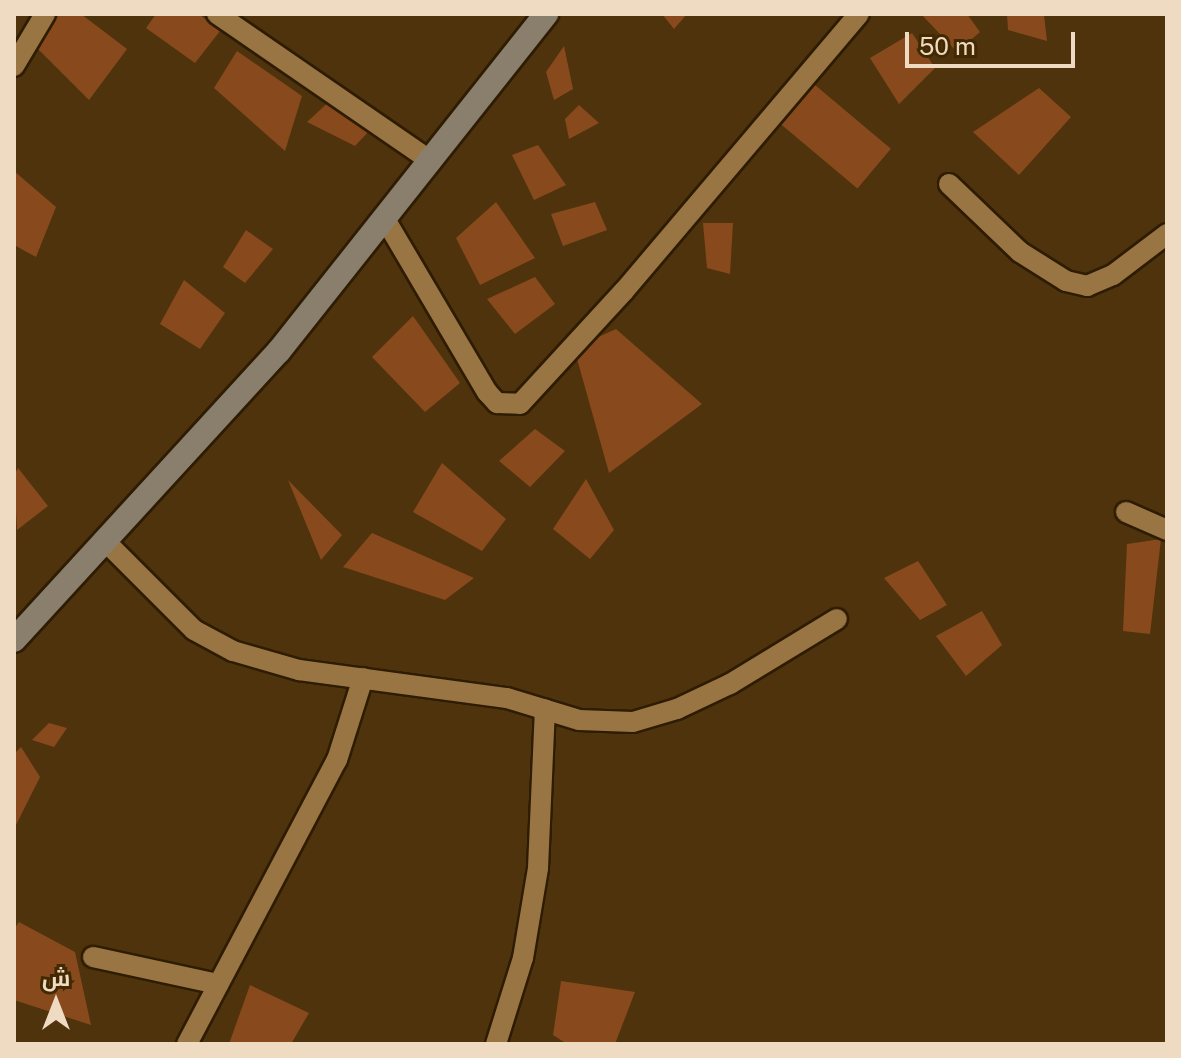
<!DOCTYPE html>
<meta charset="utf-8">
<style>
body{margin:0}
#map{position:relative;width:1181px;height:1058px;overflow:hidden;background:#4e330c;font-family:"Public Sans",Cairo,sans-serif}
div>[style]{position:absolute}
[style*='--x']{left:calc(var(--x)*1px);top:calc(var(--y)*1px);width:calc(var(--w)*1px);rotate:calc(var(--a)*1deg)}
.building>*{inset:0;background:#884a1d;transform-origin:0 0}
.roads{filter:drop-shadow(2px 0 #2e1c03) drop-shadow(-2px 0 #2e1c03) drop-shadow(0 2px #2e1c03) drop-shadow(0 -2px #2e1c03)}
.street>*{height:20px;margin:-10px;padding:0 10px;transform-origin:10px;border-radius:10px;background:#9a7544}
.secondary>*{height:24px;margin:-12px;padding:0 12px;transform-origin:12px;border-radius:12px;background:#8a7f6c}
span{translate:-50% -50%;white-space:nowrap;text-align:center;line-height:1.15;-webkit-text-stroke:6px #432901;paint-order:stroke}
.frame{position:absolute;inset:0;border:16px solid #efdbc2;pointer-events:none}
.north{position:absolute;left:16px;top:962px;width:80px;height:80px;-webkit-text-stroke:6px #432901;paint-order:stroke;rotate:0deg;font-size:22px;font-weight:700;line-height:32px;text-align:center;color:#efdbc2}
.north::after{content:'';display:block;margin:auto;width:28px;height:36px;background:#efdbc2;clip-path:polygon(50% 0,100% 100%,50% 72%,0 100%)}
.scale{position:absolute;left:905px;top:32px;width:170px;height:36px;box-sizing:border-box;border:4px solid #efdbc2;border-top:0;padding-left:10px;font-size:24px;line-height:28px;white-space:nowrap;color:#efdbc2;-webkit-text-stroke:6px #432901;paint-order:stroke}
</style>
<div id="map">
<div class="building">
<div style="clip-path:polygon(59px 14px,81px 14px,127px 49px,89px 100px,36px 47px)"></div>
<div style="clip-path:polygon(156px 14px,199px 14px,220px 31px,195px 63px,146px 28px)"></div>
<div style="clip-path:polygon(662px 14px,687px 14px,674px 29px)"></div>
<div style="clip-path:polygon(921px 14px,967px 14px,980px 32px,957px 52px)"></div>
<div style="clip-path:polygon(1007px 14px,1044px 15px,1047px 41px,1008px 30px)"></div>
<div style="clip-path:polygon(912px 33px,935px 68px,899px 104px,870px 58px)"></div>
<div style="clip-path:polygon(564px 46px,573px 89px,554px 100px,546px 72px)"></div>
<div style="clip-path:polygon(237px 51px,302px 96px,285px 151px,214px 88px)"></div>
<div style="left:815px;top:85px;width:99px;height:52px;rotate:40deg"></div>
<div style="clip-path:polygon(1039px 88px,1071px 117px,1019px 175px,973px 132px)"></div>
<div style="clip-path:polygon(332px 99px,371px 129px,355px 146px,307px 122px)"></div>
<div style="clip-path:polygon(579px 105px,599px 123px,569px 139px,565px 119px)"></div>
<div style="clip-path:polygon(538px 145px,566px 185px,534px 200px,512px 155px)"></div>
<div style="clip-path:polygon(14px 171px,56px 207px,36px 257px,14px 245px)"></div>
<div style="clip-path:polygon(496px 202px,535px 258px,480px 285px,456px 238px)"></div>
<div style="clip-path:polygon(595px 202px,607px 230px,563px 246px,551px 214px)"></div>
<div style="clip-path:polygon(703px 223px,733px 223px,730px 274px,707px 268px)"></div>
<div style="clip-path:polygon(246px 230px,273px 249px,245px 283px,223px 267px)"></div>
<div style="clip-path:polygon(535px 277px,555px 304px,515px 334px,487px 299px)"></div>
<div style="clip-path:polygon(184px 280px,225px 313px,200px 349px,160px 324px)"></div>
<div style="clip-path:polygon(413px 316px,460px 383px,425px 412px,372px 357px)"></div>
<div style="clip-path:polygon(616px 329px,702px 404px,609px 473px,574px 348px)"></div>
<div style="clip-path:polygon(535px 429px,565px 451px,530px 487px,499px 461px)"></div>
<div style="clip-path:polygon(442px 463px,506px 519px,482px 551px,413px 512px)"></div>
<div style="clip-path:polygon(18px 468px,48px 506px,17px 530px,14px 475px)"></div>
<div style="clip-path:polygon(586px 479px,614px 530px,590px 559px,553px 529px)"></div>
<div style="clip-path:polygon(288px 480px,342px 535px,321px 560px)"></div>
<div style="clip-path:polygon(372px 533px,474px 578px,445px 600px,343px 567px)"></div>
<div style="clip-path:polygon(1161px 539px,1150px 634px,1123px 631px,1127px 544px)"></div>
<div style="clip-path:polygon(918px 561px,947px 605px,920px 620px,884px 578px)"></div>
<div style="clip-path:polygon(982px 611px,1002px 645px,966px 676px,936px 636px)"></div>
<div style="clip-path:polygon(49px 723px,67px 728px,54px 747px,32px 740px)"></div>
<div style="clip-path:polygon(21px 747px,40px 777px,14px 829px,14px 754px)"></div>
<div style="clip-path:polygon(19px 922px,75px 952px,91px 1025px,14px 1000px,14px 929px)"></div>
<div style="clip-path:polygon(561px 981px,635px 992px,615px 1044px,567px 1044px,553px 1035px)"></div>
<div style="clip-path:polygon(250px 985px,309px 1013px,291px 1044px,229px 1044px)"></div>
</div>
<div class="roads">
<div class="street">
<div style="--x:217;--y:14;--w:260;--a:34.5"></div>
<div style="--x:14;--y:66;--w:61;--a:-59.2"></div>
<div style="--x:949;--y:184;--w:98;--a:43.8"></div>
<div style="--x:1020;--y:252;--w:54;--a:32.2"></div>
<div style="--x:1066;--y:281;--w:22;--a:13"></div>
<div style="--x:1087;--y:286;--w:28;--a:-23"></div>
<div style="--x:1113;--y:275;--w:68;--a:-37.2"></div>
<div style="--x:385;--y:219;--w:201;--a:59.5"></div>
<div style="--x:487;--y:392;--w:15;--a:48"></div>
<div style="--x:497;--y:403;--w:23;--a:2"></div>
<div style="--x:520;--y:404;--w:154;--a:-47.4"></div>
<div style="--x:624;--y:291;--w:363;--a:-49.7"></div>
<div style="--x:1126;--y:512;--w:45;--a:23.7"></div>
<div style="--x:107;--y:543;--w:123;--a:45"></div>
<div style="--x:194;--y:630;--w:44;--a:28.3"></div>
<div style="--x:233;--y:651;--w:69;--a:16.1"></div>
<div style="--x:299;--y:670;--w:210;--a:7.7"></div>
<div style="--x:507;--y:698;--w:75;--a:17"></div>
<div style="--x:579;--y:720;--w:54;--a:2.1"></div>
<div style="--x:633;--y:722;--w:46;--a:-16.5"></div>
<div style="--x:677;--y:709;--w:59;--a:-25.3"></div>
<div style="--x:730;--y:684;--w:125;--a:-31.3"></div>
<div style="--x:93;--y:957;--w:128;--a:12.2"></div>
<div style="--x:187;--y:1044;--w:321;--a:-62.2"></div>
<div style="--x:337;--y:760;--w:86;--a:-72.4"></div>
<div style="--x:496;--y:1044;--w:90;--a:-72.6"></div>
<div style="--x:523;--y:958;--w:91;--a:-80.5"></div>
<div style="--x:538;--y:868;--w:159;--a:-87.5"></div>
</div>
<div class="secondary">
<div style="--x:14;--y:640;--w:392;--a:-47.5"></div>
<div style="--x:279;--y:351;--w:430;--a:-51.6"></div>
</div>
</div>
<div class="frame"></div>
<div class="north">ش</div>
<div class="scale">50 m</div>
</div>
